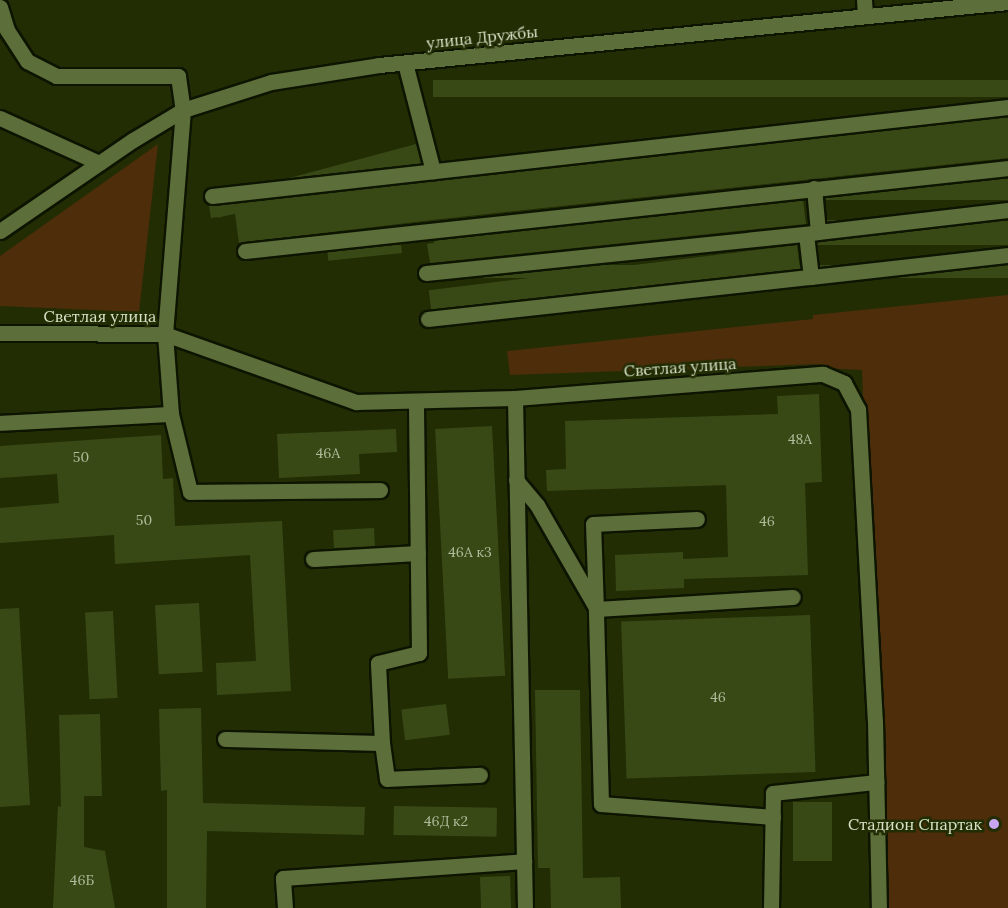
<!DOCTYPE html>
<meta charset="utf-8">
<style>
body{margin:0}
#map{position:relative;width:1008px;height:908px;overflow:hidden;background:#222d04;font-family:Lora,serif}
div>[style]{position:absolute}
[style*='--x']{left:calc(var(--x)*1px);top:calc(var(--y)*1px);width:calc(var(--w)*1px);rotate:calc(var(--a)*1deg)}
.green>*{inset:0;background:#4d2d0a}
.building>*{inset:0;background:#394916;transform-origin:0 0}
.roads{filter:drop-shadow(2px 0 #0d1400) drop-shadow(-2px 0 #0d1400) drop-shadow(0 2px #0d1400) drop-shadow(0 -2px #0d1400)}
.minor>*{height:15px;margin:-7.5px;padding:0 7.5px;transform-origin:7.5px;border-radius:7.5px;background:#5c6e39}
.dots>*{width:16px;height:16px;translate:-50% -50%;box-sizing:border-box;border:3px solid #222d04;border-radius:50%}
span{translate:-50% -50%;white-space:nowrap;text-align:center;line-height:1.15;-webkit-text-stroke:5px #222d04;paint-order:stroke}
.number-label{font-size:14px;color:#b0bc9a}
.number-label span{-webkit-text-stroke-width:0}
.street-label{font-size:16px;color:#d7e2c6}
.poi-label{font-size:16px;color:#d7e2c6}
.right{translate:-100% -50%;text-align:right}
</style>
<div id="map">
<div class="green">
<div style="clip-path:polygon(158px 144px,139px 312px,0 306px,0 256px)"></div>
<div style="clip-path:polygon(1008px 295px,1008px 908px,883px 908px,862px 370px,823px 368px,822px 364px,510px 375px,507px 351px,813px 319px,813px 315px)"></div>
</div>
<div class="building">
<div style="left:1008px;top:80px;width:17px;height:575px;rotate:90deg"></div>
<div style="clip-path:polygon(1008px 117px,1008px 158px,432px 220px,239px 243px,235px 214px,211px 218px,209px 205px)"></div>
<div style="left:416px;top:144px;width:20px;height:211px;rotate:75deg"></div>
<div style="left:1008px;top:178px;width:22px;height:182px;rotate:90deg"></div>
<div style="clip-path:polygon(803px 200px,806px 224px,430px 263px,427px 244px,434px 243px,434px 240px)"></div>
<div style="left:1008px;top:220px;width:25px;height:192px;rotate:90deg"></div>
<div style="left:401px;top:244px;width:9px;height:74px;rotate:84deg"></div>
<div style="left:797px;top:245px;width:23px;height:371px;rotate:83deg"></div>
<div style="left:1008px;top:265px;width:13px;height:584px;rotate:90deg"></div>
<div style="clip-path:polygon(819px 394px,822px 482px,805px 483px,808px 575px,684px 579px,684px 588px,616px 591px,615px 555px,683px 552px,683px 559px,728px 557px,726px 485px,547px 491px,546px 470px,566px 469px,565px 421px,778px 414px,777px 396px)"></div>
<div style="left:492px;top:426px;width:250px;height:57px;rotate:87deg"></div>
<div style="clip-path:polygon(396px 429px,397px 452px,359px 454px,360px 474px,279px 478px,277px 434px)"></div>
<div style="clip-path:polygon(161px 435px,163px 479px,173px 478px,175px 526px,282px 521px,291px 691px,217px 695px,216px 663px,256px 661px,250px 555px,115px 564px,114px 535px,0 543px,0 508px,59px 503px,57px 474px,0 478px,0 446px)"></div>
<div style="left:374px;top:528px;width:18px;height:41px;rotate:87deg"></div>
<div style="left:199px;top:603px;width:69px;height:44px;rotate:87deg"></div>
<div style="clip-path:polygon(19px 608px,30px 805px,0 807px,0 609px)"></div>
<div style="left:113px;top:611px;width:87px;height:28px;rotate:87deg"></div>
<div style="left:810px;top:615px;width:157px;height:189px;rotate:88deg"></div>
<div style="clip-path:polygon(535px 690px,580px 690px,583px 878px,620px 877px,621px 908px,551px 908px,550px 868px,538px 868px)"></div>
<div style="left:446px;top:704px;width:31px;height:45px;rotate:83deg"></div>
<div style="clip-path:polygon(201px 708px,203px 803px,365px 807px,364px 835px,207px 831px,206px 908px,167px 908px,167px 790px,161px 791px,159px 709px)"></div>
<div style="clip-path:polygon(100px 714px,102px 796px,84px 796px,84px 847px,105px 851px,115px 908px,53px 908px,58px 806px,61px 807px,59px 715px)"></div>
<div style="left:793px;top:802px;width:39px;height:59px"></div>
<div style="left:394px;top:806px;width:103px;height:29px;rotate:1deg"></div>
<div style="left:510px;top:876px;width:32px;height:30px;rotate:88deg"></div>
</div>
<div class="roads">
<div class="minor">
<div style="--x:864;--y:0;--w:16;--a:86"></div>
<div style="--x:0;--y:7;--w:24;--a:73"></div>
<div style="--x:7;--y:30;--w:37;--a:57"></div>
<div style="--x:27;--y:61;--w:33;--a:27"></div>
<div style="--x:56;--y:76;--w:122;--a:0"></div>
<div style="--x:178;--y:76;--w:34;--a:82"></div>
<div style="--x:183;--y:110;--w:225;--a:94.6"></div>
<div style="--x:165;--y:334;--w:80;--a:85.7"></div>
<div style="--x:171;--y:414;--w:171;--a:177"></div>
<div style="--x:405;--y:63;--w:112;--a:75.5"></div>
<div style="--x:0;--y:118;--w:109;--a:24.4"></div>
<div style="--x:814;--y:188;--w:44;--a:84.8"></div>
<div style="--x:818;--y:232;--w:12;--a:171"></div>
<div style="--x:806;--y:234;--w:43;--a:83.4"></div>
<div style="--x:811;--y:277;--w:198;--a:-6.4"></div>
<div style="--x:212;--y:196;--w:801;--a:-6.38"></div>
<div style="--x:0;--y:231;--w:161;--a:-34.4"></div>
<div style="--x:133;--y:140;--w:58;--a:-31"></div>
<div style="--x:183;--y:110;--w:92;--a:-17.7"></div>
<div style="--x:271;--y:82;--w:109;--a:-8.9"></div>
<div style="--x:379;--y:65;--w:632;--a:-5.72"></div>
<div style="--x:818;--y:232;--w:191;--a:-6.6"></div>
<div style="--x:245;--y:251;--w:768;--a:-6.21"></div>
<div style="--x:426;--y:273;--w:382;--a:-5.9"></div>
<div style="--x:428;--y:319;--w:385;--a:-6.3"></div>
<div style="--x:0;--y:333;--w:165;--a:0.3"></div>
<div style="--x:165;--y:334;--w:203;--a:19.6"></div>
<div style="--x:356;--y:402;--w:159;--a:-1.4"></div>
<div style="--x:515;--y:398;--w:309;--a:-4.5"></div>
<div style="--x:823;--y:374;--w:23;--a:23"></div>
<div style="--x:844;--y:383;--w:30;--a:62"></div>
<div style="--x:858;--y:409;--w:312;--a:86.9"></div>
<div style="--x:875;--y:721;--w:187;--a:88.8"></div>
<div style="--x:515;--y:398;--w:510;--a:88.88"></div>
<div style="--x:171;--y:414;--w:80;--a:76.3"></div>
<div style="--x:190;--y:492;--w:190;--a:-0.6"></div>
<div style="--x:516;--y:480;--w:33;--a:50"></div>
<div style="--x:537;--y:505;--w:116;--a:60.1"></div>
<div style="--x:313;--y:559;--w:105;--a:-3.3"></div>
<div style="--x:596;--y:609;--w:85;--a:-92"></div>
<div style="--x:593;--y:524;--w:104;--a:-2.8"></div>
<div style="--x:225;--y:739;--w:157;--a:1.5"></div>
<div style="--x:382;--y:743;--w:80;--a:-92.9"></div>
<div style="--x:378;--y:663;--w:42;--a:-13.7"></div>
<div style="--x:419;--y:653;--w:252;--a:-90.7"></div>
<div style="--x:382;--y:743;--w:36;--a:82"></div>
<div style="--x:387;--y:779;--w:93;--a:-2.5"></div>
<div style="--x:773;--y:817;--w:172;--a:-175.7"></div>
<div style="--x:601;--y:804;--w:195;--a:-91.5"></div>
<div style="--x:596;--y:609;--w:197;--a:-3.5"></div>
<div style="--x:285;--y:908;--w:30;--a:-94"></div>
<div style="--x:283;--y:878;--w:242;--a:-4"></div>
<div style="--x:771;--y:908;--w:115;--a:-89"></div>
<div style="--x:773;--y:793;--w:104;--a:-6.1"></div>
</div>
</div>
<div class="dots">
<div style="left:994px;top:824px;background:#c7a6ef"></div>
</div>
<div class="number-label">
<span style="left:800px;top:439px">48А</span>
<span style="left:328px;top:453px">46А</span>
<span style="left:81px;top:457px">50</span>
<span style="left:144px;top:520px">50</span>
<span style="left:767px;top:521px">46</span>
<span style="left:470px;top:552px">46А к3</span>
<span style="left:718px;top:697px">46</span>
<span style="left:446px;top:821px">46Д к2</span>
<span style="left:82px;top:880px">46Б</span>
</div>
<div class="street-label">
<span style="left:482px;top:37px;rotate:-6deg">улица Дружбы</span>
<span style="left:100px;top:316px">Светлая улица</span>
<span style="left:680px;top:367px;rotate:-4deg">Светлая улица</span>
</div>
<div class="poi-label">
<span class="right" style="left:982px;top:824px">Стадион Спартак</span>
</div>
</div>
